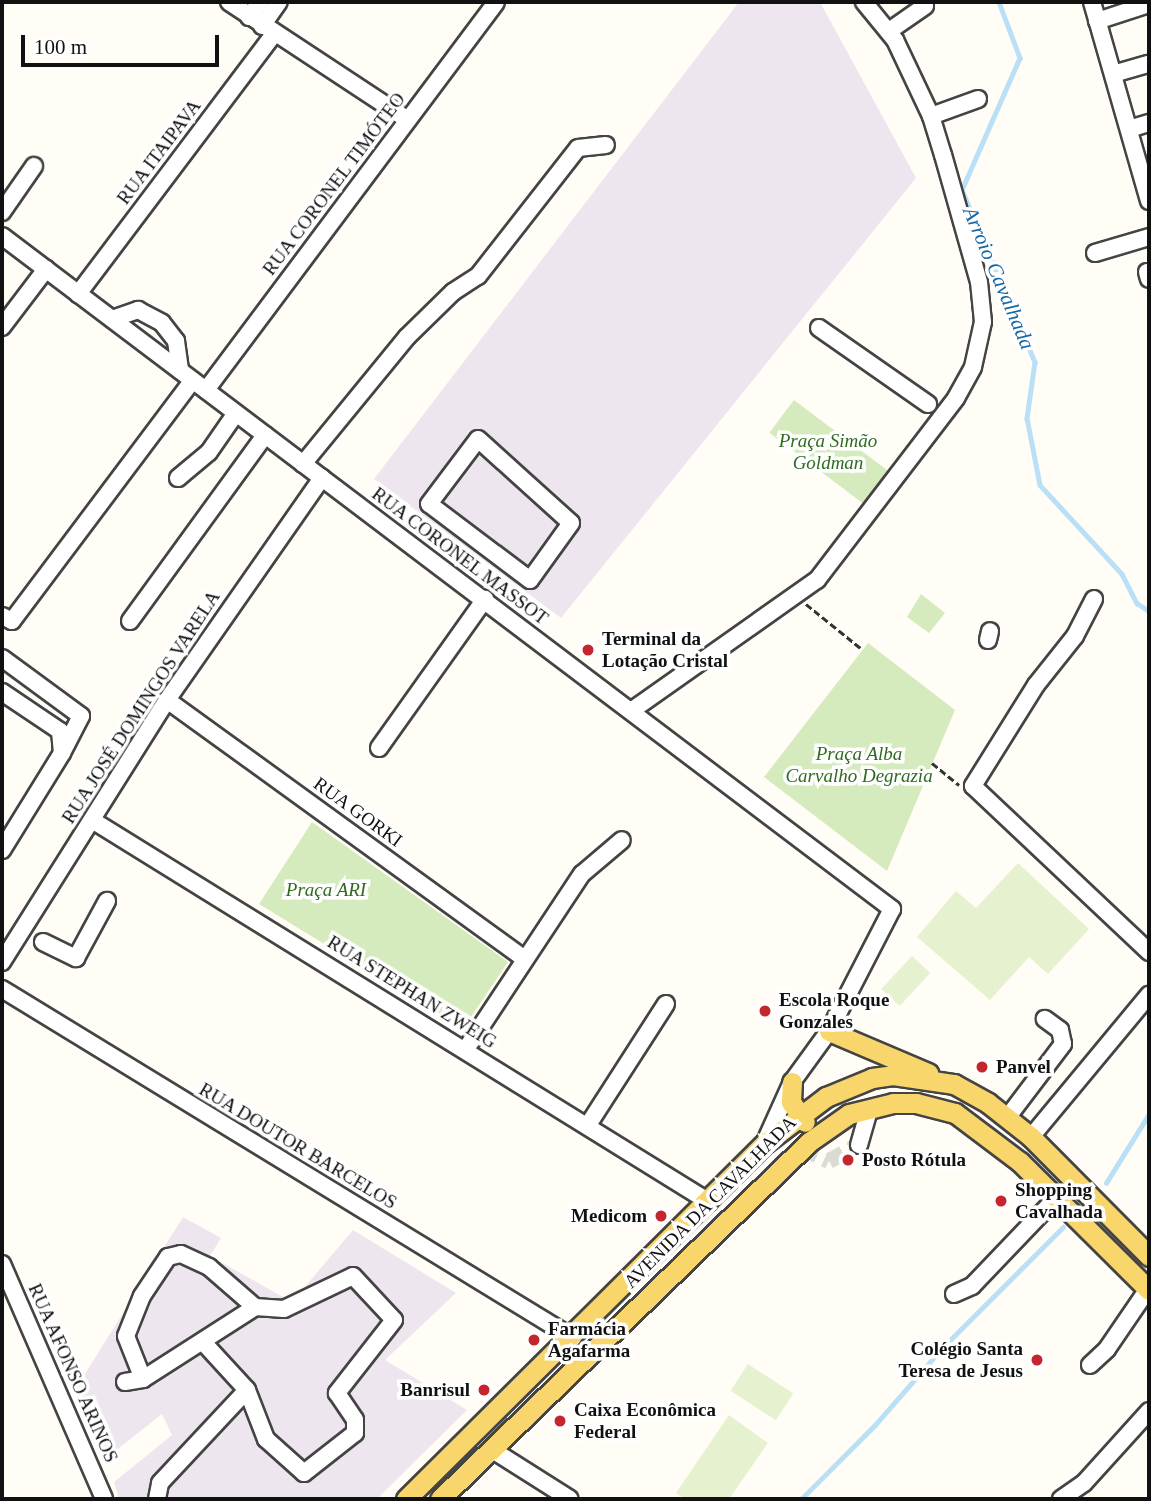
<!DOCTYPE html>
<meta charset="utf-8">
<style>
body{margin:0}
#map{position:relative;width:1151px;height:1501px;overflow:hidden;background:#fffdf5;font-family:Georgia,serif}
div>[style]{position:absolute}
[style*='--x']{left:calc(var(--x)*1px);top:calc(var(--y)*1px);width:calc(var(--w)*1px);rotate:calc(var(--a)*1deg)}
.industrial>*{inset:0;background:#eee6ef}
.green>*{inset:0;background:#d5ebbd;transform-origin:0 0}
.pitch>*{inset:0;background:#e6f2cf;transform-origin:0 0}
.stream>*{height:4.5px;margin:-2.25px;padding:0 2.25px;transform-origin:2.25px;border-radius:2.25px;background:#b9e0f7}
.minor-tunnel>*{height:16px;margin-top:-8px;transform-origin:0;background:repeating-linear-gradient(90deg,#dbdad3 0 16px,transparent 0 24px)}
.path>*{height:2.5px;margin-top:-1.25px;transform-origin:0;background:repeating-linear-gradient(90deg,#333 0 7px,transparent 0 10.5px)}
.roads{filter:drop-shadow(2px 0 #444) drop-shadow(-2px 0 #444) drop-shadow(0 2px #444) drop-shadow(0 -2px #444)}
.minor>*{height:16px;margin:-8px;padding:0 8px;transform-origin:8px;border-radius:8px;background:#fff}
.major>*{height:19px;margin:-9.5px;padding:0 9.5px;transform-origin:9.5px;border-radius:9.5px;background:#f9d66b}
.dots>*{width:19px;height:19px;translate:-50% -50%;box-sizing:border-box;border:4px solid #fff;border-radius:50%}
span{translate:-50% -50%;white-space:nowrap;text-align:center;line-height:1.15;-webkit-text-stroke:7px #fff;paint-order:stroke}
.street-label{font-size:19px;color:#111}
.park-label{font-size:19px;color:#2f6b1f;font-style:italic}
.poi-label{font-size:19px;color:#111;font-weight:700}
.left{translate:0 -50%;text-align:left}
.right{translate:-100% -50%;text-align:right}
.water-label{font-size:21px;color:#1768a6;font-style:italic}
.frame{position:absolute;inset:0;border:4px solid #111;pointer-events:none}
.scale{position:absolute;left:21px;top:35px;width:198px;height:32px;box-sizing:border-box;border:4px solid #111;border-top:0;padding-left:9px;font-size:21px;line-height:24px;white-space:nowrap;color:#111;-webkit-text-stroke:5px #fff;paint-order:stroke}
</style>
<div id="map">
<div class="industrial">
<div style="clip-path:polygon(739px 2px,820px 2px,916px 178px,561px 618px,374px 479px)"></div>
<div style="clip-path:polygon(183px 1217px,221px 1238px,210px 1256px,292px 1302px,353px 1230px,456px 1293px,385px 1360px,467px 1410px,377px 1499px,119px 1499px,114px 1482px,172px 1435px,162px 1414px,104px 1460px,75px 1390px)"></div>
</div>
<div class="green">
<div style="left:794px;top:400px;width:118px;height:41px;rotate:37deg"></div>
<div style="clip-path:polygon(921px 594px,945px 613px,929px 633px,907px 617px)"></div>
<div style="clip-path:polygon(868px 643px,955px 710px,887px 871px,764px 777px)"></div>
<div style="clip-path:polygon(312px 822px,508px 962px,463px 1029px,259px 904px)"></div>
</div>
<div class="pitch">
<div style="clip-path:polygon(1018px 863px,1089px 929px,1048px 974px,1029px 957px,990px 1000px,917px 937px,956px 891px,976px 908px)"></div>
<div style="left:912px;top:956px;width:25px;height:45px;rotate:43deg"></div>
<div style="left:748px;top:1364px;width:54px;height:32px;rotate:33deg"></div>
<div style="clip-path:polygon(729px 1415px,768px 1443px,729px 1499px,685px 1499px,676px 1493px)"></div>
</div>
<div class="stream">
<div style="--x:999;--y:2;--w:60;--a:69.4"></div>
<div style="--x:1020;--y:58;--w:144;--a:113.7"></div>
<div style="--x:962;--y:190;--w:187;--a:67"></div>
<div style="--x:1035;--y:362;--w:57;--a:98.1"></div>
<div style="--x:1027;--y:418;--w:68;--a:79"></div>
<div style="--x:1040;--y:485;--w:121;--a:47.3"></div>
<div style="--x:1122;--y:574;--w:33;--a:63"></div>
<div style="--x:1137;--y:603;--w:14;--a:34"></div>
<div style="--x:1106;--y:1183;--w:81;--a:-58.1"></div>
<div style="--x:801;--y:1499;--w:105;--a:-45"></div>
<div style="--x:875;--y:1425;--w:102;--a:-49"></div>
<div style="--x:942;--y:1348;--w:171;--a:-45"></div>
</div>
<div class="minor-tunnel">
<div style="--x:803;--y:1148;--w:29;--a:27"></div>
<div style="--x:829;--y:1161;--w:34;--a:-28"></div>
</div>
<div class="path">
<div style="--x:806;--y:604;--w:73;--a:38.9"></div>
<div style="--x:932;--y:763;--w:35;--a:39"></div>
</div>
<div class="roads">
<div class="minor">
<div style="--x:229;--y:2;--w:214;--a:33.4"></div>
<div style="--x:1092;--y:2;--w:207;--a:74"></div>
<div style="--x:249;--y:17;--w:19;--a:-54"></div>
<div style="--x:1097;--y:21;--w:55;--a:-18.1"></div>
<div style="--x:262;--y:26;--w:29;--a:-55"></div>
<div style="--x:889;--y:31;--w:44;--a:-34.8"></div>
<div style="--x:1113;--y:74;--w:37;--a:-16"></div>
<div style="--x:931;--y:116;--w:50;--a:-19.9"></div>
<div style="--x:1129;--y:129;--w:21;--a:-17"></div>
<div style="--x:2;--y:212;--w:56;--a:-55.2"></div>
<div style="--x:2;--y:236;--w:1116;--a:37.1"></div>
<div style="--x:892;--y:909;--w:137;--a:117.3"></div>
<div style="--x:829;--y:1031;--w:63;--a:126"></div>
<div style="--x:792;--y:1082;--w:68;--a:114.3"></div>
<div style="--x:1095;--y:253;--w:56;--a:-16.5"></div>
<div style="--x:1147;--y:272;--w:7;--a:74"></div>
<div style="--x:78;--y:294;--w:324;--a:-53"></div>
<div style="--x:112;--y:319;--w:28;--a:-19"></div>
<div style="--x:138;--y:310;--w:27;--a:28"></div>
<div style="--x:162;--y:323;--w:23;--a:52"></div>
<div style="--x:176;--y:341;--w:30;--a:82"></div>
<div style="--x:2;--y:327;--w:73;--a:-52.8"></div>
<div style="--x:819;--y:328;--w:133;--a:34.9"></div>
<div style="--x:206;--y:390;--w:484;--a:-53.2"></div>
<div style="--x:478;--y:439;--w:125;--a:42.1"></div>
<div style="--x:571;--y:523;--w:70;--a:125.7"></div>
<div style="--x:530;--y:580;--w:126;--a:-143"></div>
<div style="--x:429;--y:504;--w:81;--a:-53"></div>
<div style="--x:303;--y:464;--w:164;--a:-50.7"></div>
<div style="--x:407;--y:337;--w:64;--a:-44.4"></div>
<div style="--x:453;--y:292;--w:30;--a:-33"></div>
<div style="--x:478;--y:276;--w:162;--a:-52"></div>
<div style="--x:578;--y:148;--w:28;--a:-6"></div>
<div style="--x:178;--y:478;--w:40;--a:-40"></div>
<div style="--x:209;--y:452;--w:47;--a:-55.3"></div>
<div style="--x:1094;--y:599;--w:42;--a:117.2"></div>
<div style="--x:1075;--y:636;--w:63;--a:128.5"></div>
<div style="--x:1036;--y:685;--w:119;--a:122"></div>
<div style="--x:973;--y:786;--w:242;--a:43.3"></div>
<div style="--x:2;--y:616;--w:11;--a:27"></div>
<div style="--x:12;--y:621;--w:301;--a:-53.1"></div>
<div style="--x:130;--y:621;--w:230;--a:-54"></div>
<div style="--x:988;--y:640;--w:9;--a:-77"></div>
<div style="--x:2;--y:658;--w:98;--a:36.3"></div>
<div style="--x:81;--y:716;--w:42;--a:117.2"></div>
<div style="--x:2;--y:692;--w:70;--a:33.9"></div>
<div style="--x:60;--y:731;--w:22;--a:85"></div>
<div style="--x:62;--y:753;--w:114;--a:121.7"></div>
<div style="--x:167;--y:700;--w:442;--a:35.9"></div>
<div style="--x:631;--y:711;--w:228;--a:-35.2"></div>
<div style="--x:817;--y:580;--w:229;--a:-52.6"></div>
<div style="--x:956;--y:398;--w:35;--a:-61"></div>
<div style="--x:973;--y:367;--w:46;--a:-77.5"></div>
<div style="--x:983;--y:322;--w:40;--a:-95.7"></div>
<div style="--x:979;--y:282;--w:132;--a:-105.8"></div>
<div style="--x:943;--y:155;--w:41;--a:-107.1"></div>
<div style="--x:931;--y:116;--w:84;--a:-115.3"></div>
<div style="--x:895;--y:40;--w:49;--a:-129.2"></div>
<div style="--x:379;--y:748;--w:183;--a:-54.6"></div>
<div style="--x:92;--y:820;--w:726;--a:31.76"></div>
<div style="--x:43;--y:942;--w:37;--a:26"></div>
<div style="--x:76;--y:958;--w:65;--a:-61.5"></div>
<div style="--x:2;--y:962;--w:310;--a:-57.8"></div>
<div style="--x:167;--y:700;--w:271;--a:-55.1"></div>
<div style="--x:2;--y:989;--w:669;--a:31.43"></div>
<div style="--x:466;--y:1049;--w:210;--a:-56.5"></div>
<div style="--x:582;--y:874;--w:52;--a:-40.4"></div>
<div style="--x:1007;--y:1118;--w:93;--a:-52.9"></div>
<div style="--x:1063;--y:1044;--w:14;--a:-102"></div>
<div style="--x:1060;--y:1030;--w:19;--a:-144"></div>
<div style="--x:588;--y:1125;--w:144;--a:-57.2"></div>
<div style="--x:1031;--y:1137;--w:185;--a:-50.3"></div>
<div style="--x:859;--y:1145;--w:37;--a:-74"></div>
<div style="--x:2;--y:1264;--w:256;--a:66.5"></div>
<div style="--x:954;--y:1294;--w:20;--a:-24"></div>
<div style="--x:972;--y:1286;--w:120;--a:-46.3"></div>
<div style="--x:1090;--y:1365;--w:23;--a:-43"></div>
<div style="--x:1107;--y:1349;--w:73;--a:-55.7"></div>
<div style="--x:143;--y:1379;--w:46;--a:-111.6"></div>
<div style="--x:126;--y:1336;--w:43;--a:-68.2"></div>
<div style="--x:142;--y:1296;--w:47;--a:-56.3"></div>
<div style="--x:168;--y:1257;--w:13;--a:-13"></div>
<div style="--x:181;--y:1254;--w:31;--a:25"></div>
<div style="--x:209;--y:1267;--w:61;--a:41"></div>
<div style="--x:255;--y:1307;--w:29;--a:4"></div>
<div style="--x:284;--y:1309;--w:76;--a:-25.6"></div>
<div style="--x:353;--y:1276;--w:60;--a:47"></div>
<div style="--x:394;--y:1320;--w:93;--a:128"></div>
<div style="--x:337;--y:1393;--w:32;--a:56"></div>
<div style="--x:355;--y:1420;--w:13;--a:90"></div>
<div style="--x:355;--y:1433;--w:65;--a:141.9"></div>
<div style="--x:304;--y:1473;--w:51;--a:-138.2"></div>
<div style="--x:266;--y:1439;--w:53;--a:-111.2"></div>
<div style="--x:247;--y:1390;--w:64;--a:-132.5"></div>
<div style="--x:125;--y:1382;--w:18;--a:-9"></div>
<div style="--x:143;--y:1379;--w:133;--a:-32.7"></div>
<div style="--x:491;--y:1449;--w:93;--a:32.3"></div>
<div style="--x:157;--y:1499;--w:16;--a:-79"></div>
<div style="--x:160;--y:1483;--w:127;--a:-46.9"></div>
<div style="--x:1061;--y:1499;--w:28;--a:-35"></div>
<div style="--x:1084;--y:1483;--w:97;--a:-47.9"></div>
</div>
<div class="major">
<div style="--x:829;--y:1031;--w:108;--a:23"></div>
<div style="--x:792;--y:1082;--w:20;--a:93"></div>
<div style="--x:791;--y:1102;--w:24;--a:55"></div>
<div style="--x:406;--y:1499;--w:504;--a:-44.76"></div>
<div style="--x:764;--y:1144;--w:78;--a:-37.2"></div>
<div style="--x:826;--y:1097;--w:50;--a:-22.4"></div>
<div style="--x:872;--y:1078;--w:21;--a:-8"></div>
<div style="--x:893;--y:1075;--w:62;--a:8.4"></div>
<div style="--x:954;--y:1084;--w:39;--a:29"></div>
<div style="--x:988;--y:1103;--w:55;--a:38.3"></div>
<div style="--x:1031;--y:1137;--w:168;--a:45.2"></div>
<div style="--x:440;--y:1499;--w:513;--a:-44.05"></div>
<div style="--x:809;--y:1142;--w:49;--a:-35"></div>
<div style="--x:849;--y:1114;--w:45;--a:-14"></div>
<div style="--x:893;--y:1103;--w:23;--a:0"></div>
<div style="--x:916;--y:1103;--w:40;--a:14.4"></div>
<div style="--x:955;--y:1113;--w:81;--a:37"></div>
<div style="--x:1020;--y:1162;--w:182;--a:44.8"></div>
</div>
</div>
<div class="dots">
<div style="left:588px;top:650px;background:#c4262e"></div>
<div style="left:765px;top:1011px;background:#c4262e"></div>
<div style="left:982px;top:1067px;background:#c4262e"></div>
<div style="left:848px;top:1160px;background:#c4262e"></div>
<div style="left:1001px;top:1201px;background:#c4262e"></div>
<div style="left:661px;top:1216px;background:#c4262e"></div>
<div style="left:534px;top:1340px;background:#c4262e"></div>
<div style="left:1037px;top:1360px;background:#c4262e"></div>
<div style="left:484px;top:1390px;background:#c4262e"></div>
<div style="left:560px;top:1421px;background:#c4262e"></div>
</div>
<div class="street-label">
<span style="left:159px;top:152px;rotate:-53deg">RUA ITAIPAVA</span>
<span style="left:334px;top:184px;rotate:-53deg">RUA CORONEL TIMÓTEO</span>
<span style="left:460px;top:556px;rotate:37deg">RUA CORONEL MASSOT</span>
<span style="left:141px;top:707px;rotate:-57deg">RUA JOSÉ DOMINGOS VARELA</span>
<span style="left:358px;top:812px;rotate:36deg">RUA GORKI</span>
<span style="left:412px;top:992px;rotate:32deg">RUA STEPHAN ZWEIG</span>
<span style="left:298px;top:1146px;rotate:31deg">RUA DOUTOR BARCELOS</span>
<span style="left:710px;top:1202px;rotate:-45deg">AVENIDA DA CAVALHADA</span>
<span style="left:73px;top:1373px;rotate:66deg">RUA AFONSO ARINOS</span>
</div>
<div class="park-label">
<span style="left:828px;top:452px">Praça Simão<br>Goldman</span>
<span style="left:859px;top:765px">Praça Alba<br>Carvalho Degrazia</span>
<span style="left:326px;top:890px">Praça ARI</span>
</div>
<div class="poi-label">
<span class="left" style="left:602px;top:650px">Terminal da<br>Lotação Cristal</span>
<span class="left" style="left:779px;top:1011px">Escola Roque<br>Gonzales</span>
<span class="left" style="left:996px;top:1067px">Panvel</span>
<span class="left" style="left:862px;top:1160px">Posto Rótula</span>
<span class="left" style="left:1015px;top:1201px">Shopping<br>Cavalhada</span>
<span class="right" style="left:647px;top:1216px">Medicom</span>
<span class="left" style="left:548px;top:1340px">Farmácia<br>Agafarma</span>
<span class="right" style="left:1023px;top:1360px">Colégio Santa<br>Teresa de Jesus</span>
<span class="right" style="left:470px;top:1390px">Banrisul</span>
<span class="left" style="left:574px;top:1421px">Caixa Econômica<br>Federal</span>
</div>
<div class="water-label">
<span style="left:999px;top:278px;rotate:67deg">Arroio Cavalhada</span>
</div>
<div class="frame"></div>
<div class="scale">100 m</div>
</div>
